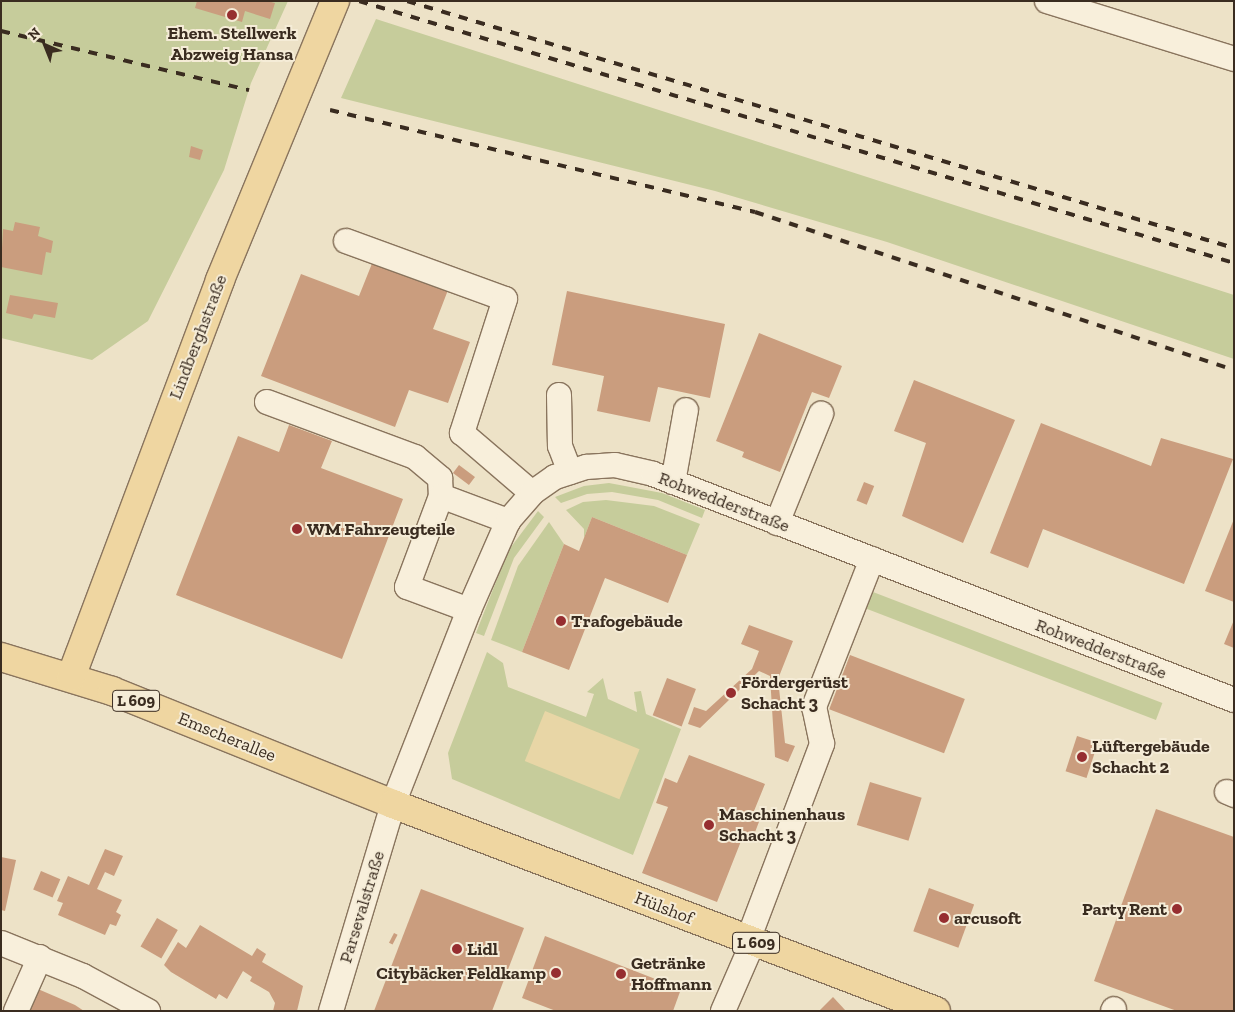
<!DOCTYPE html>
<meta charset="utf-8">
<style>
body{margin:0}
#map{position:relative;width:1235px;height:1012px;overflow:hidden;background:#ede2c7;font-family:"Zilla Slab",serif}
div>[style]{position:absolute}
[style*='--x']{left:calc(var(--x)*1px);top:calc(var(--y)*1px);width:calc(var(--w)*1px);rotate:calc(var(--a)*1deg)}
.green>*{inset:0;background:#c6cc9b;transform-origin:0 0}
.sand>*{inset:0;background:#e8d6a6;transform-origin:0 0}
.building>*{inset:0;background:#ca9d7e;transform-origin:0 0}
.roads{filter:drop-shadow(1px 0 #89745d) drop-shadow(-1px 0 #89745d) drop-shadow(0 1px #89745d) drop-shadow(0 -1px #89745d)}
.minor>*{height:24px;margin:-12px;padding:0 12px;transform-origin:12px;border-radius:12px;background:#f8efdb}
.major>*{height:28px;margin:-14px;padding:0 14px;transform-origin:14px;border-radius:14px;background:#efd6a1}
.rail>*{height:4px;margin-top:-2px;transform-origin:0;background:repeating-linear-gradient(90deg,#3a2c20 0 9px,transparent 0 18px)}
.dots>*{width:14px;height:14px;translate:-50% -50%;box-sizing:border-box;border:2px solid #f5ecd7;border-radius:50%}
span{translate:-50% -50%;white-space:nowrap;text-align:center;line-height:1.15;-webkit-text-stroke:4px #f5ecd7;paint-order:stroke}
.shield-label span{padding:1px 4px;background:#f5ecd7;border:1px solid;border-radius:4px;-webkit-text-stroke-width:0}
.shield-label{font-size:16px;color:#3a2c20;font-weight:700}
.poi-label{font-size:18px;color:#3a2c20;font-weight:700}
.left{translate:0 -50%;text-align:left}
.right{translate:-100% -50%;text-align:right}
.street-label{font-size:18px;color:#3a2c20}
.frame{position:absolute;inset:0;border:2px solid #3a2c20;pointer-events:none}
.north{position:absolute;left:20px;top:20px;width:50px;height:50px;-webkit-text-stroke:4px #f5ecd7;paint-order:stroke;rotate:316deg;font-size:14px;font-weight:700;line-height:20px;text-align:center;color:#3a2c20}
.north::after{content:'';display:block;margin:auto;width:18px;height:22px;background:#3a2c20;clip-path:polygon(50% 0,100% 100%,50% 72%,0 100%)}
</style>
<div id="map">
<div class="green">
<div style="clip-path:polygon(1px 1px,288px 1px,251px 83px,224px 170px,148px 321px,92px 360px,1px 338px)"></div>
<div style="clip-path:polygon(376px 19px,1234px 295px,1234px 359px,887px 242px,715px 191px,341px 98px)"></div>
<div style="clip-path:polygon(609px 483px,662px 493px,705px 510px,702px 518px,658px 500px,612px 492px,587px 494px,561px 503px,555px 497px,584px 486px)"></div>
<div style="clip-path:polygon(606px 500px,654px 506px,700px 524px,687px 555px,592px 517px,584px 538px,584px 529px,566px 510px,583px 502px)"></div>
<div style="clip-path:polygon(538px 511px,544px 517px,514px 558px,484px 636px,476px 633px,508px 551px)"></div>
<div style="clip-path:polygon(549px 522px,564px 544px,522px 652px,491px 640px,518px 566px)"></div>
<div style="left:873px;top:592px;width:310px;height:18px;rotate:21deg"></div>
<div style="clip-path:polygon(487px 652px,503px 663px,508px 687px,586px 717px,594px 694px,587px 692px,603px 678px,608px 699px,637px 712px,634px 692px,641px 691px,646px 714px,681px 729px,633px 855px,452px 779px,448px 753px)"></div>
</div>
<div class="sand">
<div style="left:545px;top:711px;width:102px;height:54px;rotate:22deg"></div>
</div>
<div class="building">
<div style="clip-path:polygon(197px 1px,267px 1px,275px 3px,270px 19px,245px 11px,242px 22px,195px 8px)"></div>
<div style="clip-path:polygon(191px 146px,203px 150px,200px 160px,189px 157px)"></div>
<div style="clip-path:polygon(15px 222px,40px 227px,38px 236px,53px 241px,51px 253px,46px 252px,42px 275px,1px 267px,3px 229px,13px 231px)"></div>
<div style="clip-path:polygon(373px 261px,448px 290px,433px 329px,470px 342px,448px 403px,409px 390px,395px 427px,261px 376px,301px 274px,359px 296px)"></div>
<div style="clip-path:polygon(567px 291px,725px 324px,710px 398px,658px 387px,650px 422px,597px 411px,604px 376px,552px 365px)"></div>
<div style="clip-path:polygon(10px 295px,58px 303px,55px 318px,34px 314px,32px 319px,6px 313px)"></div>
<div style="clip-path:polygon(759px 333px,842px 366px,829px 398px,812px 392px,780px 472px,742px 457px,744px 452px,716px 441px)"></div>
<div style="clip-path:polygon(914px 380px,1015px 420px,963px 543px,902px 516px,926px 443px,894px 431px)"></div>
<div style="clip-path:polygon(1041px 423px,1151px 466px,1161px 438px,1233px 459px,1184px 584px,1043px 529px,1028px 568px,990px 553px)"></div>
<div style="clip-path:polygon(289px 425px,332px 441px,321px 468px,403px 499px,342px 659px,176px 595px,238px 436px,279px 452px)"></div>
<div style="left:459px;top:465px;width:20px;height:10px;rotate:37deg"></div>
<div style="left:864px;top:482px;width:11px;height:20px;rotate:22deg"></div>
<div style="clip-path:polygon(592px 517px,687px 555px,668px 603px,605px 578px,569px 670px,522px 652px,564px 544px,579px 551px)"></div>
<div style="clip-path:polygon(1234px 519px,1234px 602px,1205px 591px)"></div>
<div style="clip-path:polygon(1234px 620px,1234px 648px,1224px 644px)"></div>
<div style="clip-path:polygon(749px 625px,793px 641px,778px 679px,785px 743px,795px 746px,788px 762px,775px 757px,770px 676px,759px 671px,700px 728px,688px 724px,694px 707px,706px 711px,752px 669px,759px 651px,741px 644px)"></div>
<div style="left:850px;top:655px;width:123px;height:58px;rotate:21deg"></div>
<div style="left:667px;top:678px;width:31px;height:40px;rotate:21deg"></div>
<div style="left:1077px;top:736px;width:22px;height:37px;rotate:18deg"></div>
<div style="clip-path:polygon(689px 755px,765px 784px,754px 811px,762px 814px,752px 840px,743px 836px,717px 902px,642px 873px,668px 807px,656px 803px,665px 778px,677px 783px)"></div>
<div style="left:870px;top:782px;width:54px;height:45px;rotate:17deg"></div>
<div style="clip-path:polygon(1156px 809px,1234px 837px,1234px 1011px,1177px 1011px,1094px 981px)"></div>
<div style="clip-path:polygon(105px 849px,123px 856px,114px 876px,105px 872px,97px 889px,122px 900px,116px 912px,121px 915px,116px 926px,110px 924px,105px 935px,58px 915px,63px 903px,57px 901px,68px 876px,89px 885px)"></div>
<div style="clip-path:polygon(1px 857px,16px 860px,5px 911px,1px 910px)"></div>
<div style="left:41px;top:871px;width:21px;height:20px;rotate:23deg"></div>
<div style="left:929px;top:888px;width:48px;height:46px;rotate:20deg"></div>
<div style="clip-path:polygon(421px 889px,524px 928px,492px 1011px,374px 1011px)"></div>
<div style="left:157px;top:918px;width:24px;height:33px;rotate:30deg"></div>
<div style="clip-path:polygon(200px 925px,252px 956px,257px 948px,266px 954px,262px 962px,303px 986px,297px 1011px,273px 1011px,275px 1003px,269px 992px,250px 981px,252px 977px,243px 971px,227px 999px,219px 994px,216px 999px,171px 972px,164px 965px,178px 942px,186px 948px)"></div>
<div style="left:394px;top:933px;width:4px;height:11px;rotate:27deg"></div>
<div style="clip-path:polygon(545px 936px,681px 989px,673px 1011px,556px 1011px,522px 998px)"></div>
<div style="clip-path:polygon(31px 986px,75px 1005px,84px 1011px,20px 1011px)"></div>
<div style="clip-path:polygon(833px 997px,846px 1011px,819px 1011px)"></div>
</div>
<div class="roads">
<div class="minor">
<div style="--x:1047;--y:1;--w:196;--a:17.2"></div>
<div style="--x:346;--y:241;--w:169;--a:20"></div>
<div style="--x:505;--y:299;--w:141;--a:107.8"></div>
<div style="--x:462;--y:433;--w:92;--a:40.6"></div>
<div style="--x:559;--y:395;--w:51;--a:88.9"></div>
<div style="--x:560;--y:446;--w:28;--a:69"></div>
<div style="--x:267;--y:402;--w:158;--a:20.4"></div>
<div style="--x:415;--y:457;--w:33;--a:40"></div>
<div style="--x:440;--y:478;--w:18;--a:87"></div>
<div style="--x:673;--y:482;--w:73;--a:-79.8"></div>
<div style="--x:777;--y:523;--w:118;--a:-68"></div>
<div style="--x:469;--y:610;--w:66;--a:-159.6"></div>
<div style="--x:407;--y:587;--w:97;--a:-69.5"></div>
<div style="--x:441;--y:496;--w:72;--a:20.5"></div>
<div style="--x:1227;--y:792;--w:8;--a:23"></div>
<div style="--x:748;--y:940;--w:210;--a:-69.3"></div>
<div style="--x:822;--y:744;--w:38;--a:-102"></div>
<div style="--x:814;--y:707;--w:159;--a:-68.6"></div>
<div style="--x:1;--y:943;--w:88;--a:21.9"></div>
<div style="--x:83;--y:976;--w:74;--a:28.3"></div>
<div style="--x:16;--y:1011;--w:59;--a:-66"></div>
<div style="--x:331;--y:1011;--w:216;--a:-73.3"></div>
<div style="--x:393;--y:804;--w:208;--a:-68.6"></div>
<div style="--x:469;--y:610;--w:97;--a:-66.3"></div>
<div style="--x:508;--y:521;--w:37;--a:-49"></div>
<div style="--x:532;--y:493;--w:28;--a:-35"></div>
<div style="--x:555;--y:477;--w:33;--a:-18"></div>
<div style="--x:586;--y:467;--w:29;--a:-4"></div>
<div style="--x:615;--y:465;--w:39;--a:13"></div>
<div style="--x:653;--y:474;--w:623;--a:21.26"></div>
<div style="--x:723;--y:1011;--w:75;--a:-66.5"></div>
<div style="--x:1113;--y:1011;--w:2;--a:-63"></div>
</div>
<div class="major">
<div style="--x:1;--y:657;--w:116;--a:17"></div>
<div style="--x:112;--y:691;--w:303;--a:21.9"></div>
<div style="--x:393;--y:804;--w:581;--a:20.87"></div>
<div style="--x:71;--y:677;--w:424;--a:-69.4"></div>
<div style="--x:220;--y:280;--w:302;--a:-67.6"></div>
</div>
</div>
<div class="rail">
<div style="--x:359;--y:1;--w:913;--a:16.67"></div>
<div style="--x:407;--y:1;--w:863;--a:16.63"></div>
<div style="--x:1;--y:31;--w:255;--a:13.4"></div>
<div style="--x:330;--y:110;--w:437;--a:13.5"></div>
<div style="--x:755;--y:212;--w:504;--a:18.26"></div>
</div>
<div class="dots">
<div style="left:232px;top:15px;background:#962e30"></div>
<div style="left:297px;top:529px;background:#962e30"></div>
<div style="left:561px;top:621px;background:#962e30"></div>
<div style="left:731px;top:693px;background:#962e30"></div>
<div style="left:1082px;top:757px;background:#962e30"></div>
<div style="left:709px;top:825px;background:#962e30"></div>
<div style="left:1177px;top:909px;background:#962e30"></div>
<div style="left:944px;top:918px;background:#962e30"></div>
<div style="left:457px;top:949px;background:#962e30"></div>
<div style="left:556px;top:973px;background:#962e30"></div>
<div style="left:621px;top:974px;background:#962e30"></div>
</div>
<div class="shield-label">
<span style="left:136px;top:701px">L 609</span>
<span style="left:756px;top:943px">L 609</span>
</div>
<div class="poi-label">
<span style="left:232px;top:44px">Ehem. Stellwerk<br>Abzweig Hansa</span>
<span class="left" style="left:307px;top:529px">WM Fahrzeugteile</span>
<span class="left" style="left:571px;top:621px">Trafogebäude</span>
<span class="left" style="left:741px;top:693px">Fördergerüst<br>Schacht 3</span>
<span class="left" style="left:1092px;top:757px">Lüftergebäude<br>Schacht 2</span>
<span class="left" style="left:719px;top:825px">Maschinenhaus<br>Schacht 3</span>
<span class="right" style="left:1167px;top:909px">Party Rent</span>
<span class="left" style="left:954px;top:918px">arcusoft</span>
<span class="left" style="left:467px;top:949px">Lidl</span>
<span class="left" style="left:631px;top:974px">Getränke<br>Hoffmann</span>
<span class="right" style="left:546px;top:973px">Citybäcker Feldkamp</span>
</div>
<div class="street-label">
<span style="left:198px;top:337px;rotate:-69deg">Lindberghstraße</span>
<span style="left:724px;top:502px;rotate:21deg">Rohwedderstraße</span>
<span style="left:1101px;top:649px;rotate:21deg">Rohwedderstraße</span>
<span style="left:227px;top:737px;rotate:22deg">Emscherallee</span>
<span style="left:362px;top:907px;rotate:-73deg">Parsevalstraße</span>
<span style="left:664px;top:908px;rotate:21deg">Hülshof</span>
</div>
<div class="frame"></div>
<div class="north">N</div>
</div>
